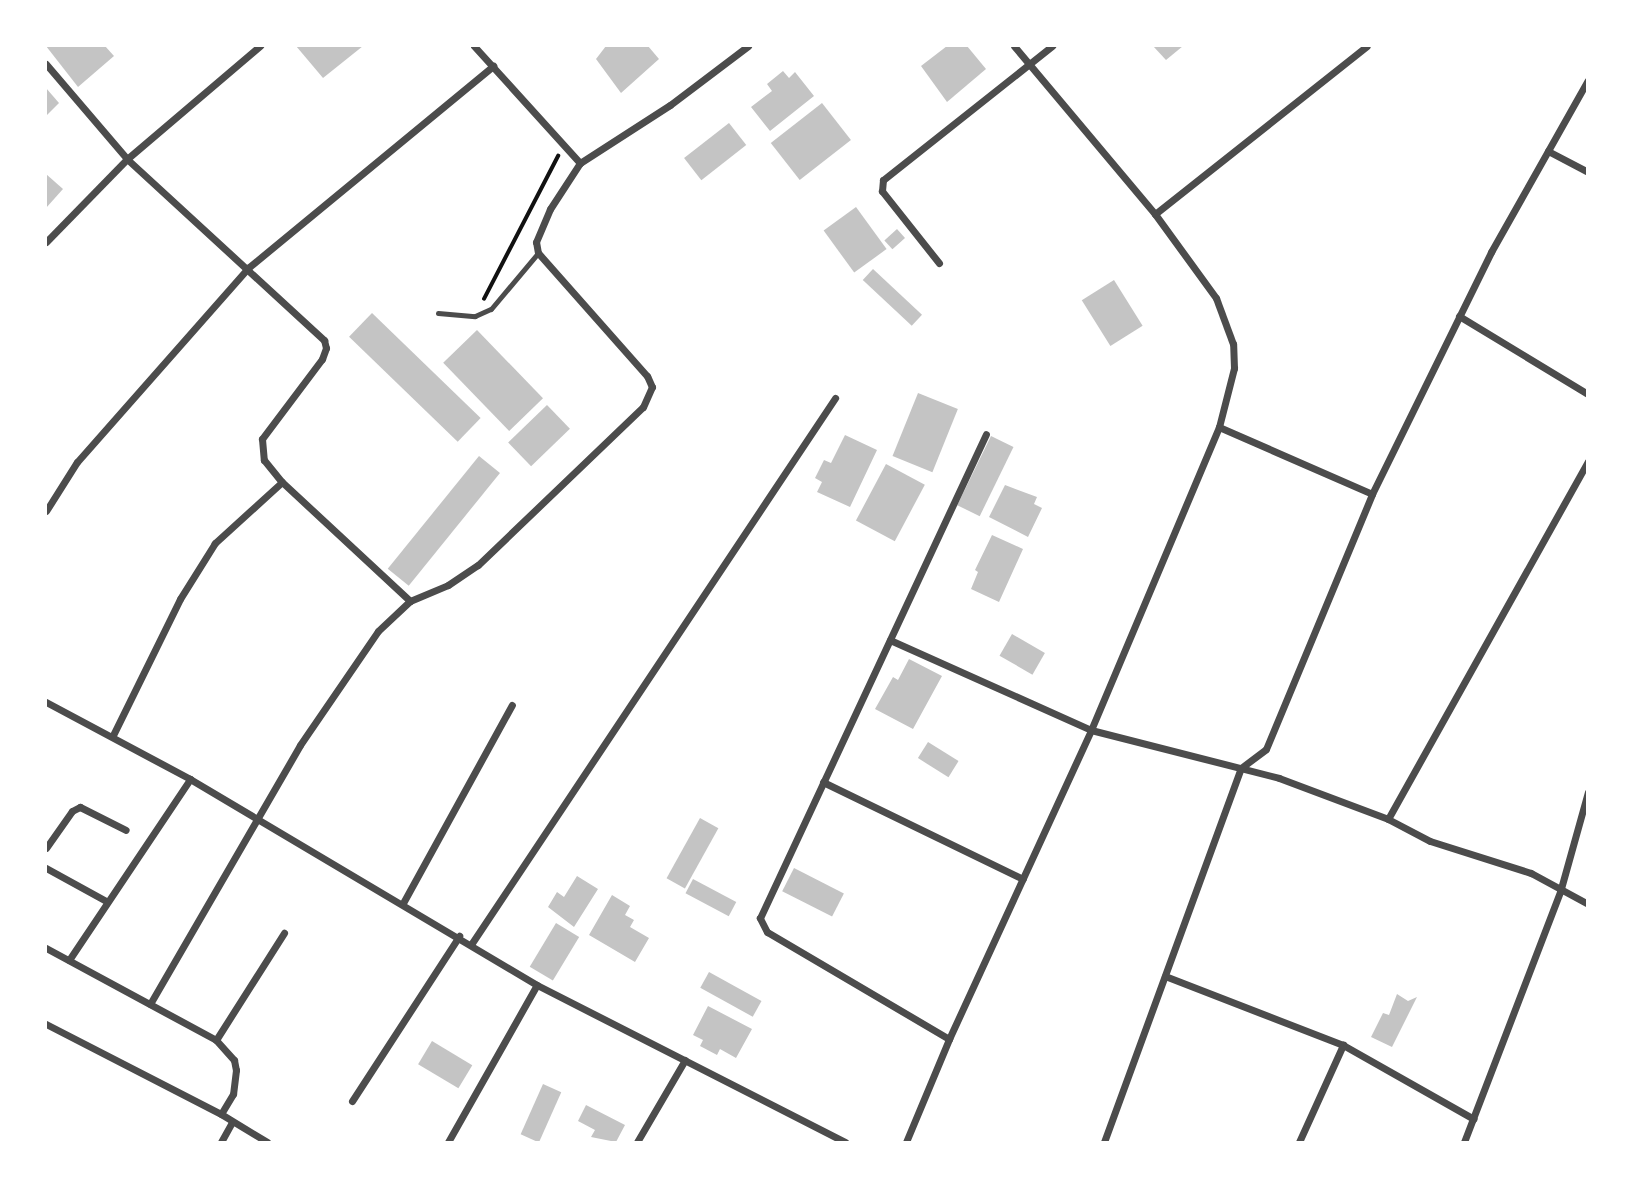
<!DOCTYPE html>
<style>
body{margin:0}
#map{position:relative;width:1633px;height:1188px;overflow:hidden;background:#fff;font-family:"Exo 2",sans-serif}
div>[style]{position:absolute}
[style*='--x']{left:calc(var(--x)*1px);top:calc(var(--y)*1px);width:calc(var(--w)*1px);rotate:calc(var(--a)*1deg)}
.building>*{inset:0;background:#c4c4c4;transform-origin:0 0}
.path>*{height:3.5px;margin:-1.75px;padding:0 1.75px;transform-origin:1.75px;border-radius:1.75px;background:#111}
.service>*{height:5px;margin:-2.5px;padding:0 2.5px;transform-origin:2.5px;border-radius:2.5px;background:#4c4c4c}
.minor>*{height:7px;margin:-3.5px;padding:0 3.5px;transform-origin:3.5px;border-radius:3.5px;background:#4c4c4c}
span{translate:-50% -50%;white-space:nowrap;text-align:center;line-height:1.15;-webkit-text-stroke:6px #fff;paint-order:stroke}
.frame{position:absolute;inset:0;border:47px solid #fff;pointer-events:none}
</style>
<div id="map">
<div class="building">
<div style="clip-path:polygon(46px 46px,105px 46px,114px 56px,78px 87px)"></div>
<div style="clip-path:polygon(296px 46px,363px 46px,323px 78px)"></div>
<div style="clip-path:polygon(606px 46px,648px 46px,659px 59px,621px 93px,596px 59px)"></div>
<div style="clip-path:polygon(947px 46px,967px 46px,986px 69px,947px 102px,921px 66px)"></div>
<div style="clip-path:polygon(1153px 46px,1183px 46px,1166px 60px)"></div>
<div style="clip-path:polygon(783px 71px,789px 78px,795px 72px,814px 96px,770px 131px,751px 107px,772px 91px,767px 84px)"></div>
<div style="clip-path:polygon(46px 88px,59px 103px,46px 116px)"></div>
<div style="left:822px;top:103px;width:47px;height:65px;rotate:52deg"></div>
<div style="left:729px;top:123px;width:28px;height:57px;rotate:52deg"></div>
<div style="clip-path:polygon(46px 174px,63px 189px,46px 208px)"></div>
<div style="left:856px;top:207px;width:52px;height:40px;rotate:54deg"></div>
<div style="left:897px;top:229px;width:12px;height:17px;rotate:48deg"></div>
<div style="left:873px;top:269px;width:67px;height:15px;rotate:43deg"></div>
<div style="left:1114px;top:280px;width:54px;height:38px;rotate:58deg"></div>
<div style="left:372px;top:313px;width:151px;height:33px;rotate:44deg"></div>
<div style="left:477px;top:330px;width:95px;height:47px;rotate:46deg"></div>
<div style="left:918px;top:393px;width:43px;height:68px;rotate:22deg"></div>
<div style="left:547px;top:405px;width:33px;height:54px;rotate:46deg"></div>
<div style="clip-path:polygon(845px 435px,877px 450px,850px 507px,817px 492px,822px 482px,815px 478px,824px 460px,831px 463px)"></div>
<div style="left:991px;top:436px;width:25px;height:77px;rotate:26deg"></div>
<div style="left:479px;top:456px;width:27px;height:145px;rotate:39deg"></div>
<div style="left:886px;top:464px;width:44px;height:64px;rotate:28deg"></div>
<div style="clip-path:polygon(1005px 485px,1037px 497px,1034px 504px,1042px 508px,1028px 537px,989px 517px)"></div>
<div style="clip-path:polygon(992px 535px,1023px 549px,999px 602px,971px 589px,978px 572px,975px 570px)"></div>
<div style="left:1012px;top:634px;width:38px;height:25px;rotate:30deg"></div>
<div style="clip-path:polygon(909px 659px,942px 676px,913px 729px,875px 709px,893px 677px,898px 680px)"></div>
<div style="left:928px;top:742px;width:36px;height:19px;rotate:32deg"></div>
<div style="left:700px;top:818px;width:21px;height:69px;rotate:29deg"></div>
<div style="left:794px;top:868px;width:56px;height:26px;rotate:27deg"></div>
<div style="clip-path:polygon(577px 876px,598px 889px,574px 927px,548px 907px,557px 892px,564px 897px)"></div>
<div style="left:693px;top:879px;width:49px;height:16px;rotate:28deg"></div>
<div style="clip-path:polygon(612px 895px,630px 906px,625px 915px,634px 920px,630px 927px,649px 938px,635px 962px,589px 935px)"></div>
<div style="left:556px;top:923px;width:27px;height:51px;rotate:31deg"></div>
<div style="left:709px;top:972px;width:60px;height:18px;rotate:29deg"></div>
<div style="clip-path:polygon(1397px 994px,1408px 1001px,1417px 997px,1392px 1047px,1371px 1037px,1383px 1013px,1389px 1015px)"></div>
<div style="clip-path:polygon(708px 1006px,752px 1029px,736px 1058px,720px 1049px,717px 1055px,700px 1046px,703px 1040px,693px 1035px)"></div>
<div style="left:432px;top:1041px;width:47px;height:27px;rotate:31deg"></div>
<div style="left:543px;top:1084px;width:20px;height:55px;rotate:24deg"></div>
<div style="clip-path:polygon(586px 1105px,625px 1125px,616px 1142px,591px 1137px,595px 1130px,578px 1121px)"></div>
</div>
<div class="path">
<div style="--x:484;--y:299;--w:161;--a:-62.6"></div>
</div>
<div class="service">
<div style="--x:438;--y:313;--w:37;--a:5"></div>
<div style="--x:475;--y:316;--w:17;--a:-24"></div>
<div style="--x:491;--y:309;--w:73;--a:-50"></div>
</div>
<div class="minor">
<div style="--x:474;--y:46;--w:158;--a:47.8"></div>
<div style="--x:46;--y:64;--w:125;--a:49.5"></div>
<div style="--x:127;--y:159;--w:268;--a:42.6"></div>
<div style="--x:324;--y:340;--w:8;--a:76"></div>
<div style="--x:326;--y:348;--w:12;--a:110"></div>
<div style="--x:322;--y:359;--w:100;--a:126.9"></div>
<div style="--x:262;--y:439;--w:21;--a:85"></div>
<div style="--x:264;--y:460;--w:28;--a:51"></div>
<div style="--x:282;--y:482;--w:91;--a:137.7"></div>
<div style="--x:215;--y:543;--w:66;--a:122"></div>
<div style="--x:180;--y:599;--w:152;--a:116.2"></div>
<div style="--x:1548;--y:151;--w:45;--a:27.7"></div>
<div style="--x:1155;--y:214;--w:270;--a:-38.4"></div>
<div style="--x:46;--y:242;--w:116;--a:-45.7"></div>
<div style="--x:127;--y:159;--w:175;--a:-40.4"></div>
<div style="--x:939;--y:263;--w:92;--a:-128.4"></div>
<div style="--x:882;--y:191;--w:11;--a:-85"></div>
<div style="--x:883;--y:180;--w:216;--a:-38.4"></div>
<div style="--x:1459;--y:316;--w:151;--a:31.2"></div>
<div style="--x:1219;--y:427;--w:167;--a:23.6"></div>
<div style="--x:282;--y:482;--w:175;--a:42.9"></div>
<div style="--x:46;--y:511;--w:58;--a:-57.7"></div>
<div style="--x:77;--y:462;--w:259;--a:-48.6"></div>
<div style="--x:248;--y:268;--w:318;--a:-39.5"></div>
<div style="--x:890;--y:640;--w:220;--a:24.1"></div>
<div style="--x:1091;--y:730;--w:194;--a:14.3"></div>
<div style="--x:1279;--y:778;--w:116;--a:20.6"></div>
<div style="--x:1388;--y:819;--w:47;--a:27.6"></div>
<div style="--x:1430;--y:841;--w:106;--a:17.6"></div>
<div style="--x:1531;--y:873;--w:65;--a:28.5"></div>
<div style="--x:46;--y:702;--w:163;--a:28.1"></div>
<div style="--x:190;--y:779;--w:404;--a:30.7"></div>
<div style="--x:537;--y:985;--w:346;--a:27"></div>
<div style="--x:823;--y:782;--w:222;--a:25.9"></div>
<div style="--x:1388;--y:819;--w:410;--a:-60.8"></div>
<div style="--x:46;--y:848;--w:45;--a:-54.9"></div>
<div style="--x:72;--y:811;--w:9;--a:-27"></div>
<div style="--x:80;--y:807;--w:51;--a:26.6"></div>
<div style="--x:46;--y:868;--w:68;--a:28.8"></div>
<div style="--x:403;--y:903;--w:226;--a:-61.2"></div>
<div style="--x:472;--y:943;--w:655;--a:-56.33"></div>
<div style="--x:46;--y:948;--w:193;--a:28.4"></div>
<div style="--x:216;--y:1040;--w:27;--a:48"></div>
<div style="--x:234;--y:1060;--w:10;--a:79"></div>
<div style="--x:236;--y:1070;--w:24;--a:97"></div>
<div style="--x:233;--y:1094;--w:23;--a:121"></div>
<div style="--x:221;--y:1114;--w:54;--a:31.3"></div>
<div style="--x:69;--y:960;--w:218;--a:-56.2"></div>
<div style="--x:1165;--y:976;--w:191;--a:21.2"></div>
<div style="--x:1343;--y:1045;--w:150;--a:29.5"></div>
<div style="--x:150;--y:1004;--w:299;--a:-59.9"></div>
<div style="--x:300;--y:745;--w:138;--a:-55.6"></div>
<div style="--x:378;--y:631;--w:44;--a:-43.2"></div>
<div style="--x:410;--y:601;--w:41;--a:-22.8"></div>
<div style="--x:448;--y:585;--w:36;--a:-34"></div>
<div style="--x:478;--y:565;--w:228;--a:-43.8"></div>
<div style="--x:643;--y:407;--w:22;--a:-66"></div>
<div style="--x:652;--y:387;--w:12;--a:-114"></div>
<div style="--x:647;--y:376;--w:164;--a:-131.5"></div>
<div style="--x:538;--y:253;--w:11;--a:-100"></div>
<div style="--x:536;--y:242;--w:36;--a:-67"></div>
<div style="--x:550;--y:209;--w:55;--a:-56.9"></div>
<div style="--x:580;--y:163;--w:107;--a:-32.8"></div>
<div style="--x:670;--y:105;--w:98;--a:-37.1"></div>
<div style="--x:46;--y:1024;--w:197;--a:27.2"></div>
<div style="--x:949;--y:1039;--w:211;--a:-149.5"></div>
<div style="--x:767;--y:932;--w:16;--a:-117"></div>
<div style="--x:760;--y:918;--w:534;--a:-64.97"></div>
<div style="--x:216;--y:1040;--w:127;--a:-57.6"></div>
<div style="--x:352;--y:1101;--w:197;--a:-57"></div>
<div style="--x:221;--y:1142;--w:23;--a:-61"></div>
<div style="--x:448;--y:1142;--w:180;--a:-60.5"></div>
<div style="--x:637;--y:1142;--w:95;--a:-59.7"></div>
<div style="--x:906;--y:1142;--w:112;--a:-67.3"></div>
<div style="--x:949;--y:1039;--w:340;--a:-65.3"></div>
<div style="--x:1091;--y:730;--w:329;--a:-67.1"></div>
<div style="--x:1219;--y:427;--w:61;--a:-75.7"></div>
<div style="--x:1234;--y:368;--w:24;--a:-92"></div>
<div style="--x:1233;--y:344;--w:49;--a:-110.3"></div>
<div style="--x:1216;--y:298;--w:104;--a:-126"></div>
<div style="--x:1155;--y:214;--w:219;--a:-130"></div>
<div style="--x:1104;--y:1142;--w:398;--a:-69.9"></div>
<div style="--x:1241;--y:768;--w:31;--a:-37"></div>
<div style="--x:1266;--y:749;--w:276;--a:-67.4"></div>
<div style="--x:1372;--y:494;--w:270;--a:-63.8"></div>
<div style="--x:1491;--y:252;--w:197;--a:-60.6"></div>
<div style="--x:1299;--y:1142;--w:107;--a:-65.6"></div>
<div style="--x:1464;--y:1142;--w:268;--a:-69"></div>
<div style="--x:1560;--y:892;--w:104;--a:-74.4"></div>
</div>
<div class="frame"></div>
</div>
